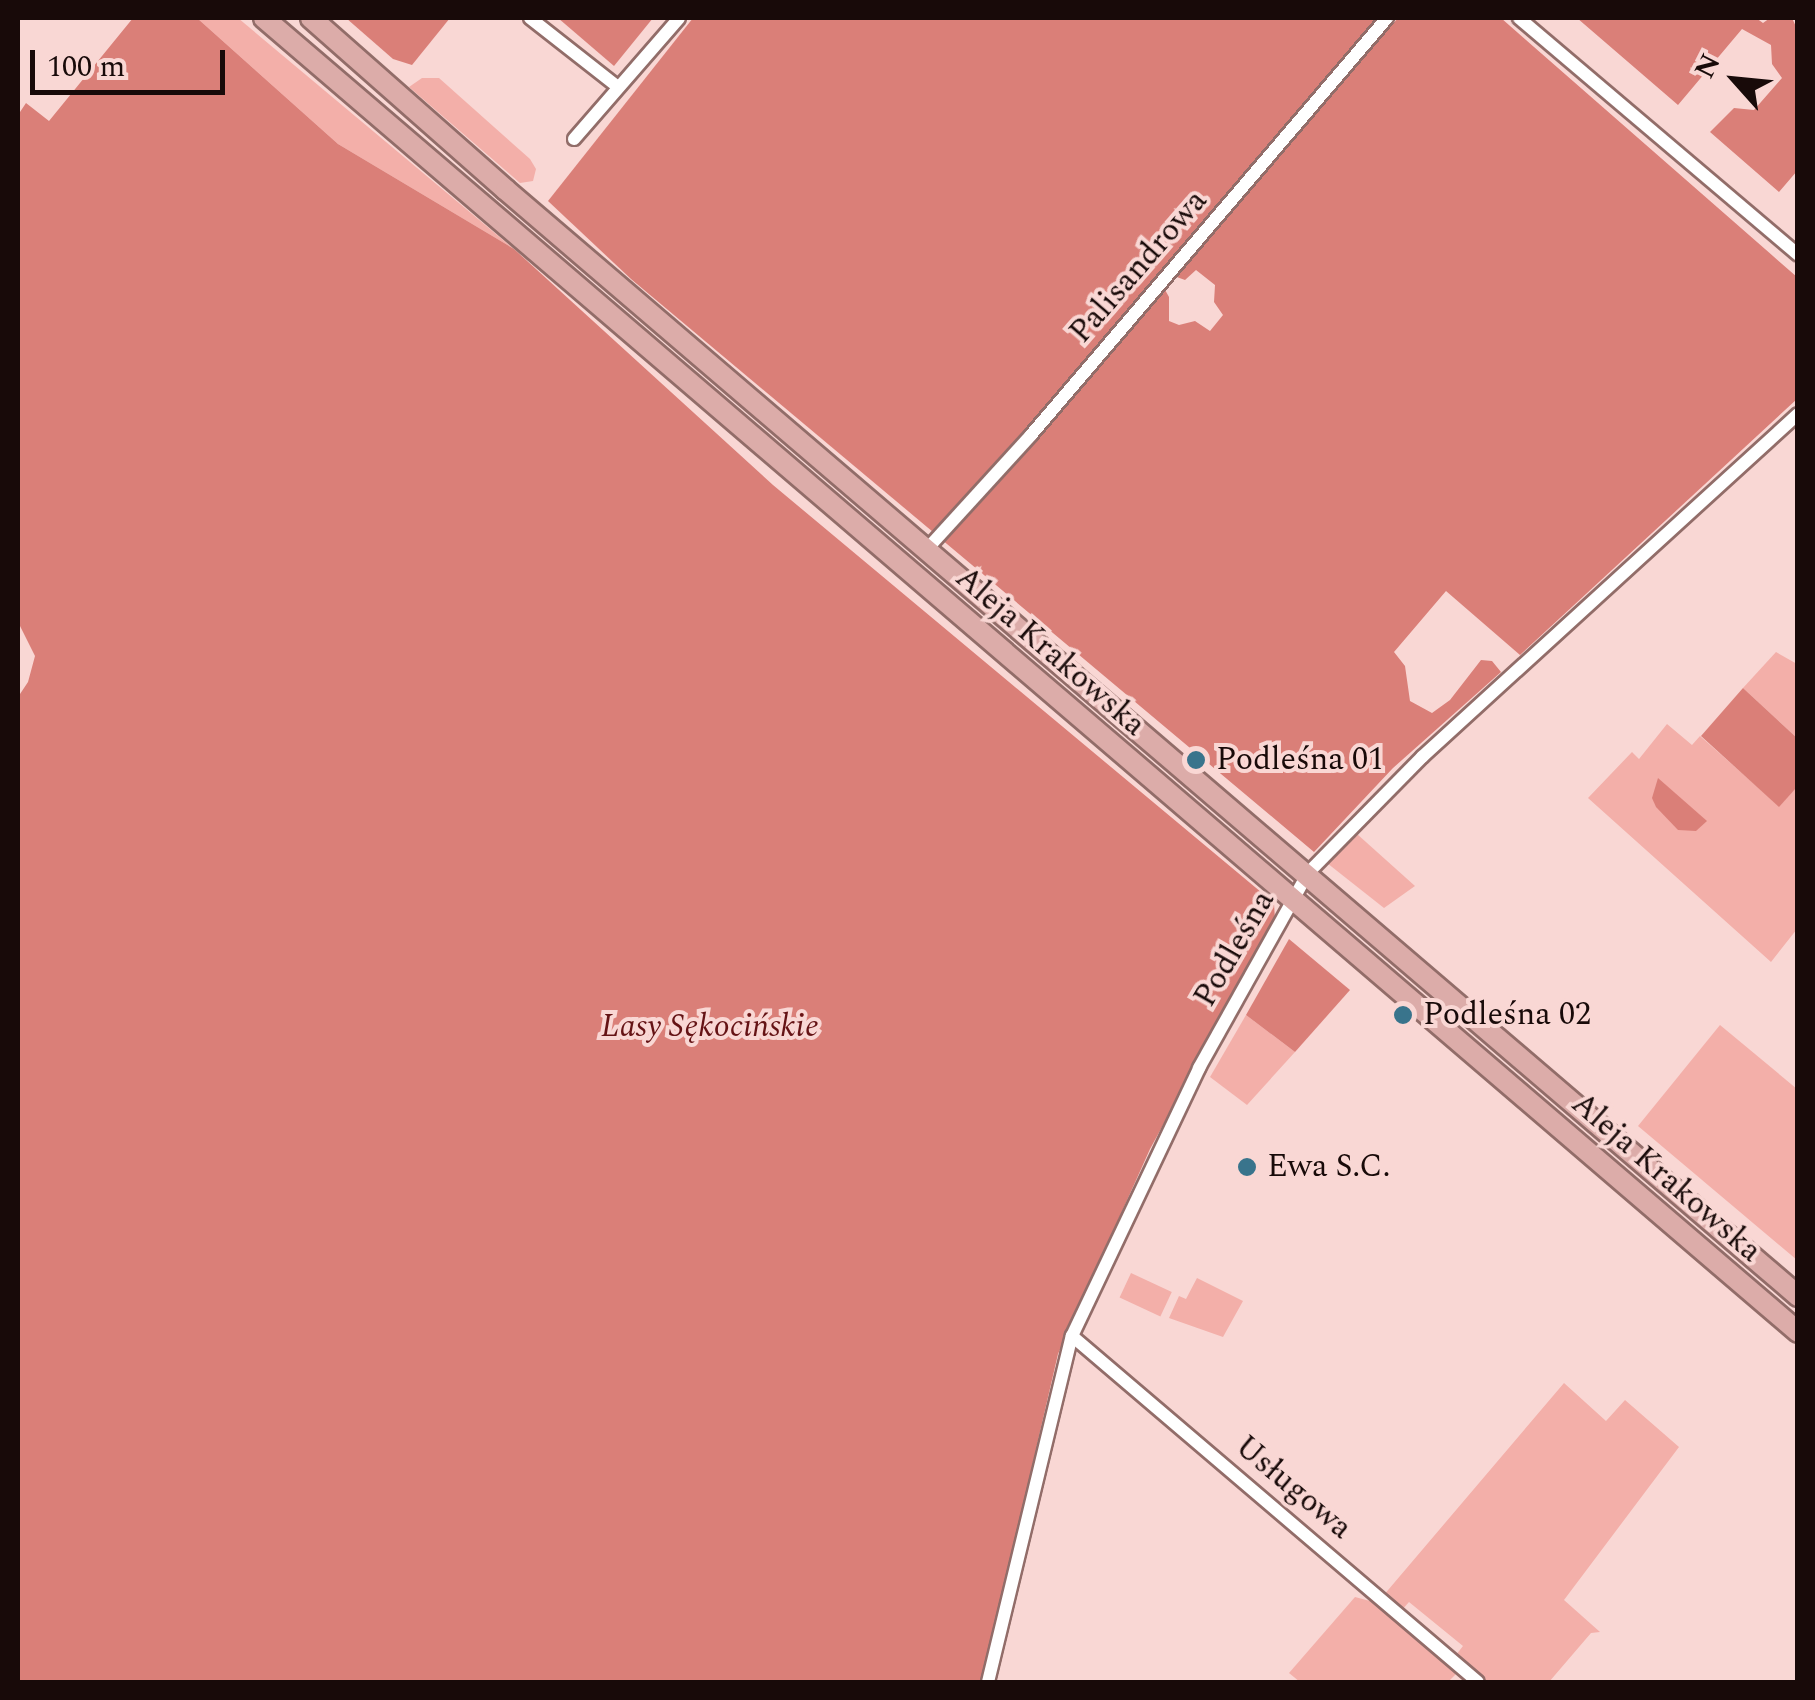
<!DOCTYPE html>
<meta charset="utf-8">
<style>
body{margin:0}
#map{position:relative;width:1815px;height:1700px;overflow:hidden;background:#f9d7d4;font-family:Spectral,serif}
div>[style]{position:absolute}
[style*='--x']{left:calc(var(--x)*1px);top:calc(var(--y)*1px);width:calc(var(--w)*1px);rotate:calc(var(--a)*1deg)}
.green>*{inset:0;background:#f3afa9;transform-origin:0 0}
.forest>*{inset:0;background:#da7f78}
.roads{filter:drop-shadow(2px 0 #926d69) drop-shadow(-2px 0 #926d69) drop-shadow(0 2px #926d69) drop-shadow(0 -2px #926d69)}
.minor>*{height:12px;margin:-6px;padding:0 6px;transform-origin:6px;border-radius:6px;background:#fff}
.primary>*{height:20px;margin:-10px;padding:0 10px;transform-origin:10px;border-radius:10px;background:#dcaca9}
.dots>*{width:28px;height:28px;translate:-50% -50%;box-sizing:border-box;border:5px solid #f9d7d4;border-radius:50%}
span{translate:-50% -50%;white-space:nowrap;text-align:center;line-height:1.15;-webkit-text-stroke:8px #f9d7d4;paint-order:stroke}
.street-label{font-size:32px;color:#180a09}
.poi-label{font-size:32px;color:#180a09}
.left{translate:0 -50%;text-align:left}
.park-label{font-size:32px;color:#651315;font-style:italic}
.frame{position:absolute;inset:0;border:20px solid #180a09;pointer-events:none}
.north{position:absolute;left:1685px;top:30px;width:100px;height:100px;-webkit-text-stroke:8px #f9d7d4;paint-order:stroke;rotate:297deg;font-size:28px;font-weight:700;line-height:40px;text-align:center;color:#180a09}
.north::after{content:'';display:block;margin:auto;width:35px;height:45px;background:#180a09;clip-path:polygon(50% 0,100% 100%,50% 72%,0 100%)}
.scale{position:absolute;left:30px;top:50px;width:195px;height:45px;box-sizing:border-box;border:5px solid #180a09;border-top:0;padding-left:12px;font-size:30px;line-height:35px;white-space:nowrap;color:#180a09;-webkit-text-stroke:8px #f9d7d4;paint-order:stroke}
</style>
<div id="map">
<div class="green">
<div style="clip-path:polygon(197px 18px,238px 18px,514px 249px,338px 144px)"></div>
<div style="clip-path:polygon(422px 78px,439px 78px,530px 159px,536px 169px,533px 181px,520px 183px,409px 87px)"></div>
<div style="clip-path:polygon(1776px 652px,1797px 664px,1797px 738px,1743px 688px)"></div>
<div style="clip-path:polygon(1667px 724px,1692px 745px,1700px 736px,1779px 806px,1797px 787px,1797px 929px,1771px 962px,1588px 798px,1632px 752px,1639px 759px)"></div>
<div style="clip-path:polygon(1357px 834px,1415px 886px,1384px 908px,1327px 863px)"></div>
<div style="clip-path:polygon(1246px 1015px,1295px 1052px,1247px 1105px,1210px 1077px)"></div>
<div style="clip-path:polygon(1720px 1025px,1797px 1089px,1797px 1260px,1638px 1126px)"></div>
<div style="left:1131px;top:1273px;width:45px;height:27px;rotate:25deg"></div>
<div style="clip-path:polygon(1197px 1278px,1243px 1301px,1223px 1337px,1169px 1318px,1179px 1296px,1186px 1299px)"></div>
<div style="clip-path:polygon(1564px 1383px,1606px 1421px,1625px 1400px,1679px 1447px,1564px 1600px,1600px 1632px,1591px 1633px,1549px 1682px,1486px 1682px,1456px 1655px,1463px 1646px,1409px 1602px,1401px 1611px,1383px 1596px)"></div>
<div style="clip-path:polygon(1355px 1597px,1370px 1601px,1457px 1673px,1448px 1682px,1300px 1682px,1289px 1673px)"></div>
</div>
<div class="forest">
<div style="clip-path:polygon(133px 18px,197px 18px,338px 144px,514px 249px,773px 485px,1274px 903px,1275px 920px,1150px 1149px,1058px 1354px,982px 1682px,18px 1682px,18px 697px,28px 682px,35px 656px,18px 622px,18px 115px,26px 103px,49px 121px)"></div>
<div style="clip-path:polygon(346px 18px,450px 18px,412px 65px,393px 59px)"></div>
<div style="clip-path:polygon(558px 18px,653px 18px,614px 66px)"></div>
<div style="clip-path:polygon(693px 18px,1378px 18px,1034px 427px,933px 532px,631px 279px,548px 201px)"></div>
<div style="clip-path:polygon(1398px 18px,1501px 18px,1797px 277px,1797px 399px,1520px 655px,1446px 591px,1394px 652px,1405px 666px,1410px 701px,1432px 713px,1450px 700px,1481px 660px,1492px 661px,1501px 672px,1393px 768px,1314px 852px,941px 539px,1164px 288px,1169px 297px,1169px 321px,1179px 325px,1195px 321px,1210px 331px,1223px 315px,1214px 302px,1215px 285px,1196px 270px,1185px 280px,1174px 276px)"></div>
<div style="clip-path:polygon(1577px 18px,1756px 18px,1763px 23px,1770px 18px,1792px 18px,1798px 31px,1797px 171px,1779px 192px,1710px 132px,1734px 108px,1754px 110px,1782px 78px,1772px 64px,1771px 45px,1742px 29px,1678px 105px)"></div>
<div style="clip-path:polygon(1743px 688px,1797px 738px,1797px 787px,1779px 807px,1701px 736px)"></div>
<div style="clip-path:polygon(1658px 778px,1707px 821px,1696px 831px,1678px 830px,1656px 807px,1652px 798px)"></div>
<div style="clip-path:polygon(1289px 939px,1350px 990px,1295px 1052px,1246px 1015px)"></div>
</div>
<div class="roads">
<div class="minor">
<div style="--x:530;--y:18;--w:112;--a:38.1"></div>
<div style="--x:1519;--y:18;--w:366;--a:40.3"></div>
<div style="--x:574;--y:139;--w:160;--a:-49"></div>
<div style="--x:927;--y:549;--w:154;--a:-47.6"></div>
<div style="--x:1031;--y:435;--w:548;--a:-49.51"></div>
<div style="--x:1072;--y:1336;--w:533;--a:40.44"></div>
<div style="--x:988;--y:1682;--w:356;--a:-76.4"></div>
<div style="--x:1072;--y:1336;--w:297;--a:-64.6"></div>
<div style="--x:1199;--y:1068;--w:223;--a:-60.8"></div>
<div style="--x:1308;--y:873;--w:163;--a:-45.5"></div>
<div style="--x:1422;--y:757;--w:509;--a:-42.37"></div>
</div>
<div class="primary">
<div style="--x:264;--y:18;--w:2020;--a:40.58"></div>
<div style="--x:311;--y:18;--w:260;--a:41.4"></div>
<div style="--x:506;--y:190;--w:1701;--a:40.56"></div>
</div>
</div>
<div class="dots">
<div style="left:1196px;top:760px;background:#39748c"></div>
<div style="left:1403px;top:1015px;background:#39748c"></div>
<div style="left:1247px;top:1167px;background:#39748c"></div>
</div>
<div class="street-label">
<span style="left:1139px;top:267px;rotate:-49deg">Palisandrowa</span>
<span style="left:1050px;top:652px;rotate:41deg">Aleja Krakowska</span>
<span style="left:1235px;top:949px;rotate:-60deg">Podleśna</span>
<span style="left:1666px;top:1178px;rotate:41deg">Aleja Krakowska</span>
<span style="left:1293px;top:1488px;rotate:40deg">Usługowa</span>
</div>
<div class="poi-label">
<span class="left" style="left:1216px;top:760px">Podleśna 01</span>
<span class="left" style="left:1423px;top:1015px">Podleśna 02</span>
<span class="left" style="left:1267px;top:1167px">Ewa S.C.</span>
</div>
<div class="park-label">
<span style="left:710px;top:1027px">Lasy Sękocińskie</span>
</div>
<div class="frame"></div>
<div class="north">N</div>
<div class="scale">100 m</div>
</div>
